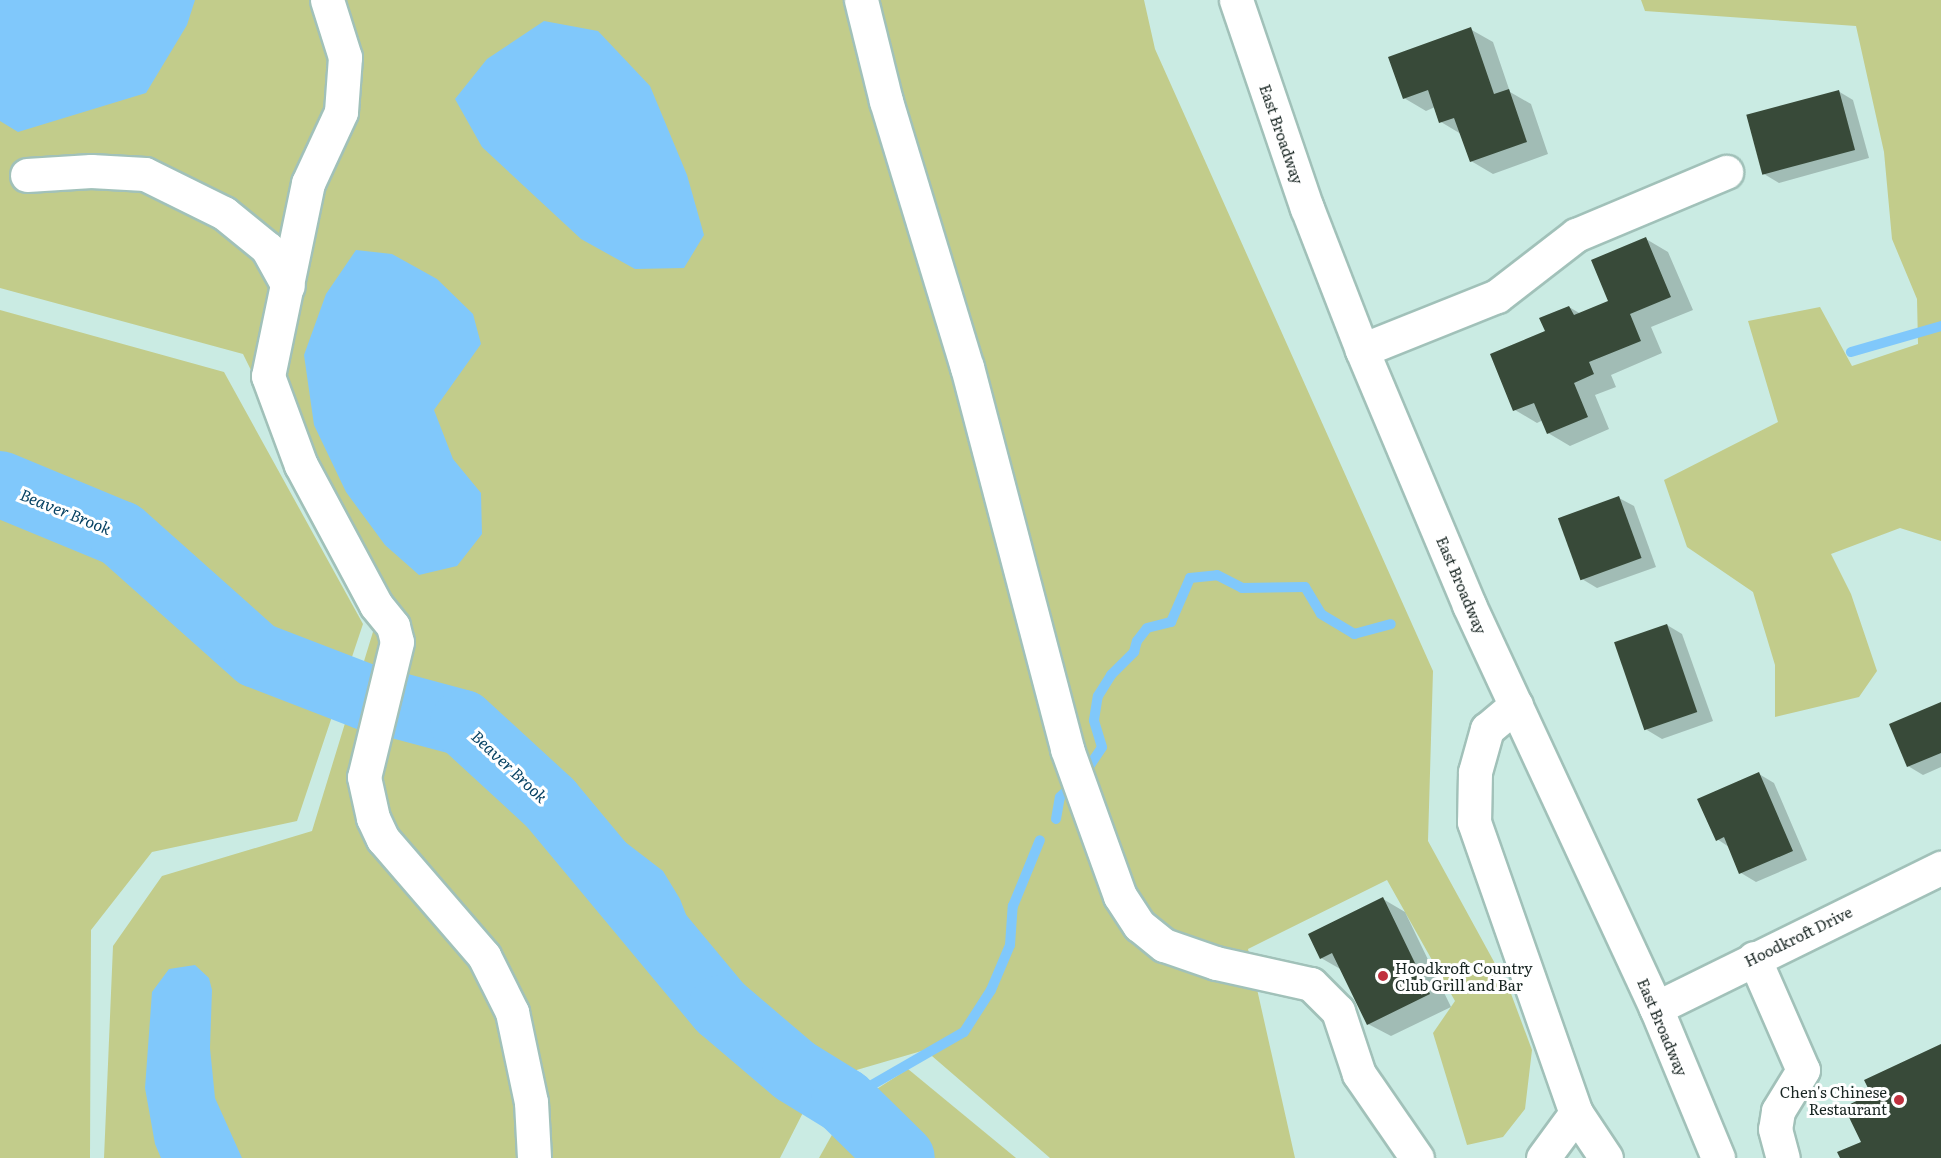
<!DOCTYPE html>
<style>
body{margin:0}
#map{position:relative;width:1941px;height:1158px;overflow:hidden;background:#caebe3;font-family:Literata,serif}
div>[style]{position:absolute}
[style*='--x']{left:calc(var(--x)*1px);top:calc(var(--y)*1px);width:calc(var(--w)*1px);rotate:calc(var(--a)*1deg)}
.green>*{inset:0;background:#c2cc8b}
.water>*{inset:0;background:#80c8fb}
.shadow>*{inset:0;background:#0003}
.stream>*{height:10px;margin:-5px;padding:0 5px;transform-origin:5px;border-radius:5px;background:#80c8fb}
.river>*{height:66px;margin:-33px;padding:0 33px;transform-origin:33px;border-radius:33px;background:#80c8fb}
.building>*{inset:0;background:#384a39;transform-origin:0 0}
.roads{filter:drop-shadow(2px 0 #a1c1b9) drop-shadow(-2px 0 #a1c1b9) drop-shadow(0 2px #a1c1b9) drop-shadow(0 -2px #a1c1b9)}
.minor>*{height:33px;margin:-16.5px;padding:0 16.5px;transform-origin:16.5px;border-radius:16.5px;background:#fff}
.major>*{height:33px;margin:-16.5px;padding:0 16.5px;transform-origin:16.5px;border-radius:16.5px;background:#fff}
.dots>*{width:16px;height:16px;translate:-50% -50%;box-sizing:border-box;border:3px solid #fff;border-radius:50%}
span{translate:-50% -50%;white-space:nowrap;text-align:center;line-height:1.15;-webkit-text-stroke:6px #fff;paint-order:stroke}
.street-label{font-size:15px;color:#182522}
.poi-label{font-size:15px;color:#182522}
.left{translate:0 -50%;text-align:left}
.right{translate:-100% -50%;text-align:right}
.water-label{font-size:16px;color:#074263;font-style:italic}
</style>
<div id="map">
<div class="green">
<div style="clip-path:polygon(0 0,1144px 0,1155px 49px,1433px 671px,1428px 841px,1510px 991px,1532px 1050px,1525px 1109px,1503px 1137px,1467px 1145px,1433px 1033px,1455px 1001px,1387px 880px,1248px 949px,1295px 1158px,1050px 1158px,925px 1050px,819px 1081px,780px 1158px,104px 1158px,113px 946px,162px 876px,312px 831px,376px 622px,243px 354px,0 288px)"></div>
<div style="clip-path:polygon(1641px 0,1941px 0,1941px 541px,1900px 528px,1831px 554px,1851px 594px,1877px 671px,1859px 697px,1775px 717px,1775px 665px,1753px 592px,1687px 547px,1664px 480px,1778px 422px,1748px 321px,1820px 307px,1852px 366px,1918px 344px,1917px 299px,1892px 239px,1884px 152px,1856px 26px,1645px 11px)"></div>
<div style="clip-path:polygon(0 310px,224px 372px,363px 624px,297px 821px,152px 852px,91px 930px,90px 1158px,0 1158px)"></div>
<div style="clip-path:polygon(908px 1069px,1016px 1158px,819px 1158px,847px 1108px)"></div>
</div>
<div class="water">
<div style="clip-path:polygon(0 0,195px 0,187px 25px,146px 93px,18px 132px,0 121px)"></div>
<div style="clip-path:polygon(544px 21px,598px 31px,650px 86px,687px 175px,704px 235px,684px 268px,635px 269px,581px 239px,482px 147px,455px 99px,487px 59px)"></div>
<div style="clip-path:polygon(356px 250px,392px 254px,437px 279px,473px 314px,481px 344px,434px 410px,453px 459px,481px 493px,482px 534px,457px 566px,419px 575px,385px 545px,346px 492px,314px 425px,304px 355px,326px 294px)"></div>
<div style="clip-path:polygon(489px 737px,512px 752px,581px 816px,620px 838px,663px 871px,680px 899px,695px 938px,738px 1006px,769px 1037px,841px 1089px,823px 1115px,802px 1096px,722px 1045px,641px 904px,612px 874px,532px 828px,465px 749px)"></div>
<div style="clip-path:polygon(195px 965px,209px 978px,212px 990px,210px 1048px,215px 1098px,242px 1158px,161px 1158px,155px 1144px,145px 1088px,152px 992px,169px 969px)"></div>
</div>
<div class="shadow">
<div style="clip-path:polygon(1470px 29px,1493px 42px,1510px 92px,1531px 104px,1548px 154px,1493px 174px,1471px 161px,1461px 134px,1441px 122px,1435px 107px,1426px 111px,1404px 98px)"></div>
<div style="clip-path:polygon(1838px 91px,1853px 100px,1869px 158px,1779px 183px,1764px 174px)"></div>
<div style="clip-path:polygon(1646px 239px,1668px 252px,1693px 310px,1651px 327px,1662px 353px,1611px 375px,1616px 387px,1595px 395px,1609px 429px,1570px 446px,1548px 433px,1543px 420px,1537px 423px,1515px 410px,1547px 332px,1569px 307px,1581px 314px,1610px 302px)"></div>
<div style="clip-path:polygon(1619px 498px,1634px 506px,1656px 567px,1597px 588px,1582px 579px)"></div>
<div style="clip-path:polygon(1667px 625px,1682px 634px,1713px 721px,1662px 739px,1647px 730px)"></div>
<div style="clip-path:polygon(1941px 704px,1941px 767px,1923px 775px,1908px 766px)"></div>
<div style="clip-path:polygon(1759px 774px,1774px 783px,1807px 860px,1756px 882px,1741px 873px,1729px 847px,1717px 839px)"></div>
<div style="clip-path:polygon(1383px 899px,1405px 912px,1451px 1007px,1391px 1036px,1368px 1024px,1342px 970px,1321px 958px)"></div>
</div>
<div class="stream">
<div style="--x:1851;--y:352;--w:94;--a:-16.1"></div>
<div style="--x:1056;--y:819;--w:22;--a:-80"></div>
<div style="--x:1060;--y:797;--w:33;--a:-44"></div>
<div style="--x:1084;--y:774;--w:32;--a:-56"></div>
<div style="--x:1102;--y:747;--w:28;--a:-107"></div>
<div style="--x:1094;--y:720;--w:24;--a:-81"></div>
<div style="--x:1098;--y:696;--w:25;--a:-58"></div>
<div style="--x:1111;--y:675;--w:33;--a:-45"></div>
<div style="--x:1134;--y:652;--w:11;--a:-75"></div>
<div style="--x:1137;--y:641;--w:16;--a:-52"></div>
<div style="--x:1147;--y:628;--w:25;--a:-14"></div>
<div style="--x:1171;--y:622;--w:48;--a:-66.6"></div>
<div style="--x:1190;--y:578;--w:27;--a:-6"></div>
<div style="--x:1217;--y:575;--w:28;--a:27"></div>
<div style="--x:1242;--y:588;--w:63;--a:-0.9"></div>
<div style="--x:1305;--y:587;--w:31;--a:59"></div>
<div style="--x:1321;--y:614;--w:39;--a:31"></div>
<div style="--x:1354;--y:634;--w:38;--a:-15"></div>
<div style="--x:844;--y:1101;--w:138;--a:-29.9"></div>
<div style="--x:964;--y:1032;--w:50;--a:-57.3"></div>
<div style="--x:991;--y:990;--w:49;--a:-67.1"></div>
<div style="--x:1010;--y:945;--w:39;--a:-86"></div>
<div style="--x:1013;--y:906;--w:71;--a:-67.8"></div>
</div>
<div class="river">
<div style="--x:0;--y:484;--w:131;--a:22.5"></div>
<div style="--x:121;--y:534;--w:182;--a:41.7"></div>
<div style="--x:257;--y:655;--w:117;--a:21.1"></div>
<div style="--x:366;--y:697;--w:100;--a:15"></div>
<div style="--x:463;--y:723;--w:118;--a:42.6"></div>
<div style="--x:550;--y:803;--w:267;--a:50.2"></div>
<div style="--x:721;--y:1008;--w:97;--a:40.4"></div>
<div style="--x:795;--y:1071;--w:57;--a:31.5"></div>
<div style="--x:844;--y:1101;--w:81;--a:44.5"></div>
</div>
<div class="building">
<div style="clip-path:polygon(1471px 27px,1494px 94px,1509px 89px,1527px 142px,1470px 162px,1454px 118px,1439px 123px,1428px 90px,1403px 99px,1388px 57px)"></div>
<div style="left:1839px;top:90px;width:62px;height:96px;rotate:75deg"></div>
<div style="clip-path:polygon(1646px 237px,1671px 297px,1630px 314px,1641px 341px,1589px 362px,1594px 374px,1574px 383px,1588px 417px,1547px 434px,1534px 403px,1513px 411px,1490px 354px,1545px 331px,1539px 318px,1569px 306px,1574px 315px,1608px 301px,1591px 260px)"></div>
<div style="left:1619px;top:496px;width:66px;height:65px;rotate:70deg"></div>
<div style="left:1667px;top:624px;width:93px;height:56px;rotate:71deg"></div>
<div style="clip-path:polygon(1941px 702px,1941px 753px,1907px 767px,1889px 724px)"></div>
<div style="clip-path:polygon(1759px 772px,1793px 851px,1739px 874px,1724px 837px,1716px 841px,1697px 799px)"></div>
<div style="clip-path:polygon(1383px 897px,1430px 994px,1367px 1025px,1332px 953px,1320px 959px,1308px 934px)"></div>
<div style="clip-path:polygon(1941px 1044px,1941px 1158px,1840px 1158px,1837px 1152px,1861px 1142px,1844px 1107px,1871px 1094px,1864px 1080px)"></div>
</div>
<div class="roads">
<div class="minor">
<div style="--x:327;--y:0;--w:60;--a:72.5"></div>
<div style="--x:345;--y:57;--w:55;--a:94.2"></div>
<div style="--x:341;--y:112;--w:78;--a:114.9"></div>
<div style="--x:308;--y:183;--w:197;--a:101.7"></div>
<div style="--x:268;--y:376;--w:95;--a:69.7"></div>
<div style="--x:301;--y:465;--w:159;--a:61.8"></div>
<div style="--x:376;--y:605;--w:27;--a:51"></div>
<div style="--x:393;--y:626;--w:16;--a:76"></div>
<div style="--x:397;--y:642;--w:139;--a:103.7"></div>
<div style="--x:364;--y:777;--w:42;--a:77.6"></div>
<div style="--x:373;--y:818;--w:23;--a:65"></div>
<div style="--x:383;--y:839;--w:155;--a:49.2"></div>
<div style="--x:484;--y:956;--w:63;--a:63.4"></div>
<div style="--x:512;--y:1012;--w:92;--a:78.1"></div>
<div style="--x:531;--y:1102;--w:56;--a:86.9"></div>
<div style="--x:861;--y:0;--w:104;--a:76.1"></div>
<div style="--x:886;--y:101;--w:278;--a:73.1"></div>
<div style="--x:967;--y:367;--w:395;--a:75.3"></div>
<div style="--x:1067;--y:749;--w:156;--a:70.2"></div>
<div style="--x:1120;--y:896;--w:35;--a:57"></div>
<div style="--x:1139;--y:925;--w:32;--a:39"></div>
<div style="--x:1164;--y:945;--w:55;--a:19.1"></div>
<div style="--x:1216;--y:963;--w:97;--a:12.5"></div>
<div style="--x:1311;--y:984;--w:38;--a:45"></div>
<div style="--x:1338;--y:1011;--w:66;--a:71.6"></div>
<div style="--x:1359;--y:1074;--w:102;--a:55.4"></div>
<div style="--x:27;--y:175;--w:64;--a:-3.6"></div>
<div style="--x:91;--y:171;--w:54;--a:3.2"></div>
<div style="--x:145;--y:174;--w:88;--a:26.3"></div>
<div style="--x:224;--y:213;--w:55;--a:39.1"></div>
<div style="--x:267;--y:248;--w:43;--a:61.1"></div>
<div style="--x:1362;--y:350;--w:145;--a:-21.8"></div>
<div style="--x:1497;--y:296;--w:100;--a:-37.7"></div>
<div style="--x:1576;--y:235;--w:163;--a:-22.8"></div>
<div style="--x:1516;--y:705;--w:38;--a:140"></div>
<div style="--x:1487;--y:729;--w:45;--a:105.6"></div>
<div style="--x:1475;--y:772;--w:50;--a:91.1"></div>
<div style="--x:1474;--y:822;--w:308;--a:70.7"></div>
<div style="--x:1576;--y:1113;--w:54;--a:56.3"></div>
<div style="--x:1754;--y:958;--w:122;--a:66.4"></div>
<div style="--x:1803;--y:1070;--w:48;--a:121.4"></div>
<div style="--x:1778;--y:1111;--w:18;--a:99"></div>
<div style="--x:1775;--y:1129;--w:30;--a:75"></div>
<div style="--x:1656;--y:1008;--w:318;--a:-26.2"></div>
<div style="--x:1543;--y:1158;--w:56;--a:-53.7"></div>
</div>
<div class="major">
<div style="--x:1236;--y:0;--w:220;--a:71.2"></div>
<div style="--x:1307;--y:208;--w:152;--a:68.8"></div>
<div style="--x:1362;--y:350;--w:277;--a:67.2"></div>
<div style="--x:1469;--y:605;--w:444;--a:65.1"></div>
<div style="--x:1656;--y:1008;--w:162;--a:67.5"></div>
</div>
</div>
<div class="dots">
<div style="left:1383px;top:976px;background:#c0303e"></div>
<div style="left:1899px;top:1100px;background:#c0303e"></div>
</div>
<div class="street-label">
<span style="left:1282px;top:134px;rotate:71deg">East Broadway</span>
<span style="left:1462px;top:585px;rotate:67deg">East Broadway</span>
<span style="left:1798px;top:936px;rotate:-26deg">Hoodkroft Drive</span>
<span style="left:1663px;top:1027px;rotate:67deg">East Broadway</span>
</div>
<div class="poi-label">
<span class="left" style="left:1395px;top:976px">Hoodkroft Country<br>Club Grill and Bar</span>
<span class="right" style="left:1887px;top:1100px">Chen's Chinese<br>Restaurant</span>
</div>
<div class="water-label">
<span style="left:66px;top:511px;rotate:22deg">Beaver Brook</span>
<span style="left:510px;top:766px;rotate:43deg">Beaver Brook</span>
</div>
</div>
